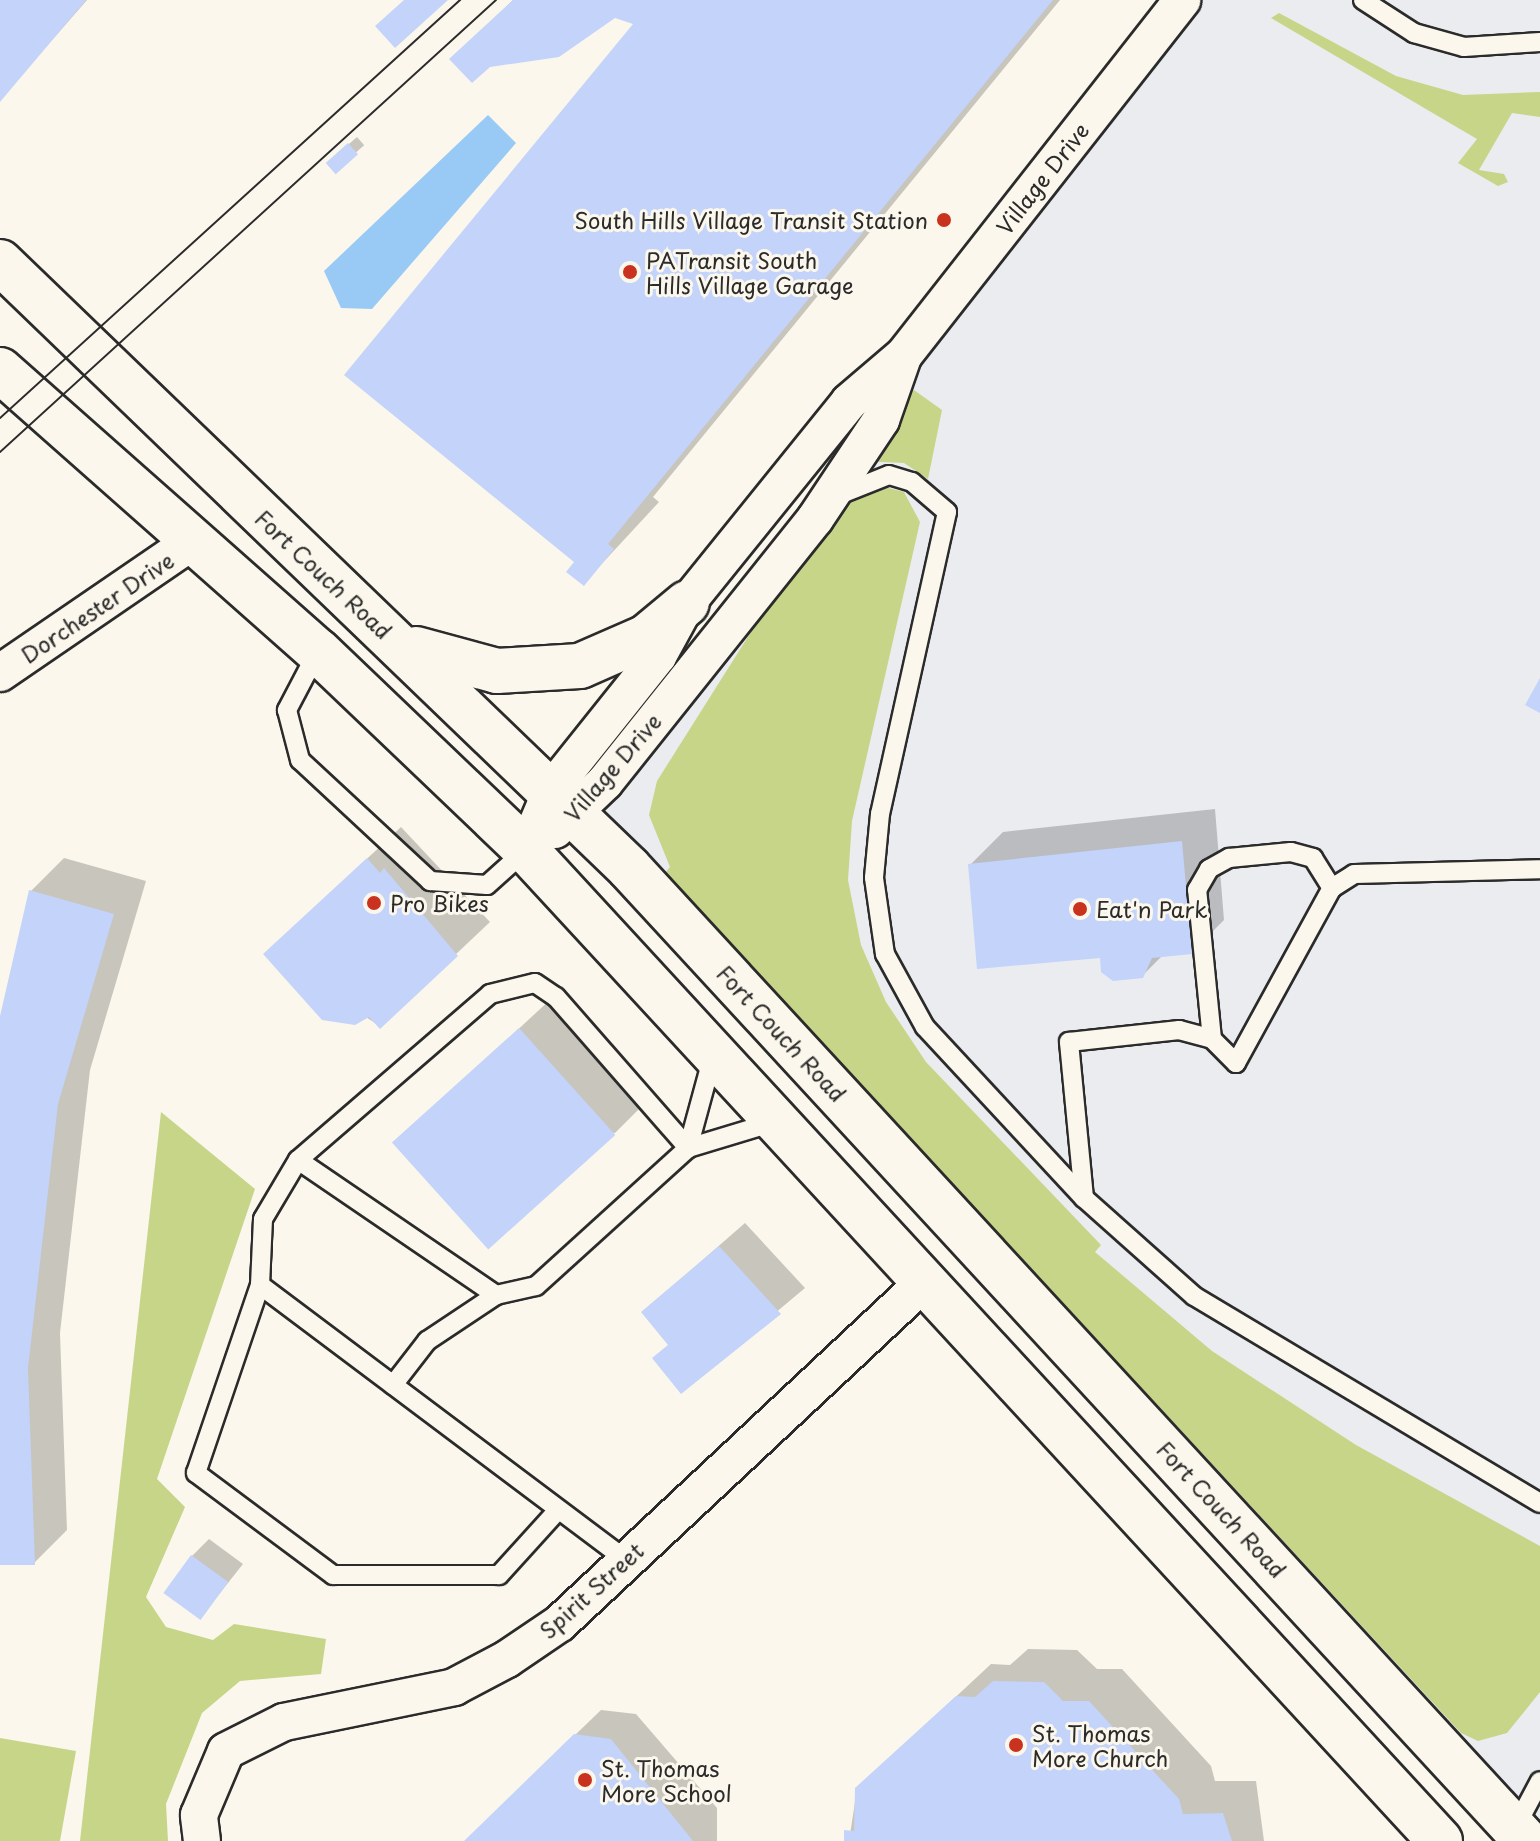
<!DOCTYPE html>
<style>
body{margin:0}
#map{position:relative;width:1540px;height:1841px;overflow:hidden;background:#fbf7ec;font-family:"Playpen Sans",sans-serif}
div>[style]{position:absolute}
[style*='--x']{left:calc(var(--x)*1px);top:calc(var(--y)*1px);width:calc(var(--w)*1px);rotate:calc(var(--a)*1deg)}
.built>*{inset:0;background:#eaecf0}
.green>*{inset:0;background:#c7d589}
.water>*{inset:0;background:#99caf5}
.shadow>*{inset:0;background:#0003;transform-origin:0 0}
.building>*{inset:0;background:#c3d3f9;transform-origin:0 0}
.roads{filter:drop-shadow(2px 0 #2b2b2b) drop-shadow(-2px 0 #2b2b2b) drop-shadow(0 2px #2b2b2b) drop-shadow(0 -2px #2b2b2b)}
.service>*{height:18px;margin:-9px;padding:0 9px;transform-origin:9px;border-radius:9px;background:#fbf7ec}
.minor>*{height:36px;margin:-18px;padding:0 18px;transform-origin:18px;border-radius:18px;background:#fbf7ec}
.tertiary>*{height:44px;margin:-22px;padding:0 22px;transform-origin:22px;border-radius:22px;background:#fbf7ec}
.tram>*{height:2px;margin:-1px;padding:0 1px;transform-origin:1px;border-radius:1px;background:#2b2b2b}
.dots>*{width:22px;height:22px;translate:-50% -50%;box-sizing:border-box;border:4px solid #fbf7ec;border-radius:50%}
span{translate:-50% -50%;white-space:nowrap;text-align:center;line-height:1.15;-webkit-text-stroke:6px #fbf7ec;paint-order:stroke}
.street-label{font-size:22px;color:#2b2b2b}
.poi-label{font-size:22px;color:#2b2b2b}
.right{translate:-100% -50%;text-align:right}
.left{translate:0 -50%;text-align:left}
</style>
<div id="map">
<div class="built">
<div style="clip-path:polygon(1182px 0,1540px 0,1540px 1841px,577px 815px,708px 652px,904px 355px)"></div>
</div>
<div class="green">
<div style="clip-path:polygon(1279px 13px,1396px 76px,1463px 95px,1540px 92px,1540px 117px,1512px 113px,1479px 170px,1504px 174px,1508px 182px,1498px 186px,1458px 163px,1477px 139px,1271px 18px)"></div>
<div style="clip-path:polygon(914px 390px,942px 410px,928px 479px,904px 463px,858px 461px)"></div>
<div style="clip-path:polygon(874px 484px,904px 492px,920px 522px,852px 821px,848px 880px,861px 945px,886px 1002px,926px 1062px,1101px 1245px,1095px 1252px,1212px 1351px,1356px 1445px,1540px 1546px,1540px 1692px,1507px 1733px,1478px 1741px,1461px 1733px,665px 873px,670px 867px,649px 815px,657px 781px,751px 632px,745px 626px,845px 500px)"></div>
<div style="clip-path:polygon(161px 1112px,255px 1189px,157px 1479px,185px 1507px,146px 1597px,166px 1627px,213px 1640px,234px 1624px,326px 1639px,321px 1674px,240px 1681px,202px 1713px,166px 1804px,168px 1841px,80px 1841px)"></div>
<div style="clip-path:polygon(0 1738px,76px 1751px,60px 1841px,0 1841px)"></div>
</div>
<div class="water">
<div style="clip-path:polygon(488px 115px,516px 143px,372px 309px,341px 308px,324px 271px)"></div>
</div>
<div class="shadow">
<div style="clip-path:polygon(0 0,87px 0,0 100px)"></div>
<div style="clip-path:polygon(513px 0,1060px 0,653px 497px,659px 502px,584px 583px,577px 562px,636px 23px,615px 16px,452px 59px)"></div>
<div style="left:357px;top:137px;width:11px;height:40px;rotate:49deg"></div>
<div style="clip-path:polygon(1215px 809px,1224px 920px,1191px 953px,1163px 955px,1142px 976px,970px 865px,1003px 832px)"></div>
<div style="clip-path:polygon(401px 827px,490px 922px,380px 1026px,265px 954px)"></div>
<div style="clip-path:polygon(64px 858px,146px 881px,90px 1070px,60px 1333px,67px 1530px,34px 1563px,0 1563px,0 1025px,31px 891px)"></div>
<div style="clip-path:polygon(553px 997px,648px 1100px,615px 1133px,429px 1112px)"></div>
<div style="clip-path:polygon(745px 1223px,805px 1288px,682px 1391px,670px 1344px,643px 1312px)"></div>
<div style="clip-path:polygon(209px 1539px,243px 1564px,201px 1617px,192px 1556px)"></div>
<div style="clip-path:polygon(1028px 1649px,1077px 1650px,1097px 1669px,1122px 1669px,1211px 1766px,1215px 1781px,1256px 1781px,1264px 1841px,849px 1841px,857px 1789px,991px 1664px,1010px 1665px)"></div>
<div style="clip-path:polygon(601px 1710px,636px 1714px,717px 1808px,717px 1841px,465px 1841px)"></div>
</div>
<div class="building">
<div style="clip-path:polygon(0 0,86px 0,0 102px)"></div>
<div style="clip-path:polygon(404px 0,448px 0,395px 48px,375px 26px)"></div>
<div style="clip-path:polygon(513px 0,1053px 0,608px 544px,614px 549px,584px 586px,566px 572px,574px 562px,344px 375px,633px 24px,615px 18px,559px 57px,490px 67px,472px 83px,449px 59px)"></div>
<div style="left:348px;top:143px;width:15px;height:30px;rotate:48deg"></div>
<div style="clip-path:polygon(1540px 678px,1540px 713px,1525px 705px)"></div>
<div style="clip-path:polygon(1182px 841px,1192px 954px,1152px 958px,1143px 978px,1113px 981px,1101px 972px,1100px 958px,977px 969px,968px 864px)"></div>
<div style="clip-path:polygon(367px 858px,380px 873px,384px 868px,458px 956px,380px 1029px,369px 1017px,355px 1025px,322px 1020px,263px 954px)"></div>
<div style="clip-path:polygon(29px 890px,114px 914px,58px 1104px,28px 1368px,35px 1565px,0 1565px,0 1016px)"></div>
<div style="left:519px;top:1028px;width:144px;height:171px;rotate:48deg"></div>
<div style="clip-path:polygon(719px 1246px,781px 1314px,681px 1394px,652px 1358px,668px 1345px,641px 1312px)"></div>
<div style="left:191px;top:1555px;width:46px;height:47px;rotate:36deg"></div>
<div style="clip-path:polygon(993px 1681px,1044px 1682px,1063px 1701px,1089px 1701px,1179px 1799px,1183px 1814px,1223px 1813px,1232px 1841px,844px 1841px,844px 1830px,854px 1831px,855px 1788px,956px 1696px,975px 1697px)"></div>
<div style="clip-path:polygon(574px 1734px,611px 1739px,693px 1841px,464px 1841px)"></div>
</div>
<div class="roads">
<div class="service">
<div style="--x:1363;--y:0;--w:61;--a:32.9"></div>
<div style="--x:1414;--y:33;--w:52;--a:15.6"></div>
<div style="--x:1464;--y:47;--w:76;--a:-3.8"></div>
<div style="--x:844;--y:493;--w:48;--a:-21.8"></div>
<div style="--x:889;--y:475;--w:24;--a:17"></div>
<div style="--x:912;--y:482;--w:46;--a:40.6"></div>
<div style="--x:947;--y:512;--w:309;--a:102.5"></div>
<div style="--x:880;--y:814;--w:64;--a:95.4"></div>
<div style="--x:874;--y:878;--w:77;--a:81.8"></div>
<div style="--x:885;--y:954;--w:83;--a:61.3"></div>
<div style="--x:925;--y:1027;--w:233;--a:47.1"></div>
<div style="--x:1084;--y:1198;--w:147;--a:41.7"></div>
<div style="--x:1194;--y:1296;--w:403;--a:30.9"></div>
<div style="--x:318;--y:651;--w:67;--a:117.7"></div>
<div style="--x:287;--y:710;--w:52;--a:75.4"></div>
<div style="--x:300;--y:760;--w:178;--a:42.9"></div>
<div style="--x:430;--y:881;--w:57;--a:4"></div>
<div style="--x:487;--y:885;--w:52;--a:-41.9"></div>
<div style="--x:1212;--y:1039;--w:150;--a:-95.7"></div>
<div style="--x:1197;--y:890;--w:24;--a:-60"></div>
<div style="--x:1209;--y:869;--w:23;--a:-29"></div>
<div style="--x:1229;--y:858;--w:62;--a:-5.5"></div>
<div style="--x:1291;--y:852;--w:23;--a:15"></div>
<div style="--x:1313;--y:858;--w:36;--a:58"></div>
<div style="--x:688;--y:1148;--w:95;--a:-74.8"></div>
<div style="--x:298;--y:1160;--w:240;--a:34.3"></div>
<div style="--x:1084;--y:1198;--w:157;--a:-95.5"></div>
<div style="--x:1069;--y:1042;--w:111;--a:-6.2"></div>
<div style="--x:1179;--y:1030;--w:34;--a:15"></div>
<div style="--x:1212;--y:1039;--w:34;--a:45"></div>
<div style="--x:1236;--y:1063;--w:200;--a:-61.3"></div>
<div style="--x:1332;--y:888;--w:26;--a:-32"></div>
<div style="--x:1354;--y:874;--w:186;--a:-1.5"></div>
<div style="--x:260;--y:1285;--w:66;--a:-87.4"></div>
<div style="--x:263;--y:1219;--w:69;--a:-59.3"></div>
<div style="--x:298;--y:1160;--w:254;--a:-40.8"></div>
<div style="--x:490;--y:994;--w:46;--a:-13.7"></div>
<div style="--x:535;--y:983;--w:25;--a:34"></div>
<div style="--x:556;--y:997;--w:201;--a:48.8"></div>
<div style="--x:393;--y:1385;--w:56;--a:-52.3"></div>
<div style="--x:427;--y:1341;--w:83;--a:-33.7"></div>
<div style="--x:496;--y:1295;--w:41;--a:-12.7"></div>
<div style="--x:536;--y:1286;--w:205;--a:-42.2"></div>
<div style="--x:688;--y:1148;--w:90;--a:-16.8"></div>
<div style="--x:558;--y:1510;--w:88;--a:132.2"></div>
<div style="--x:499;--y:1575;--w:166;--a:180"></div>
<div style="--x:333;--y:1575;--w:171;--a:-143.3"></div>
<div style="--x:196;--y:1473;--w:199;--a:-71.2"></div>
<div style="--x:260;--y:1285;--w:458;--a:36.9"></div>
<div style="--x:1515;--y:1828;--w:53;--a:-62"></div>
</div>
<div class="minor">
<div style="--x:0;--y:673;--w:235;--a:-34.4"></div>
<div style="--x:555;--y:830;--w:69;--a:-43.8"></div>
<div style="--x:605;--y:782;--w:337;--a:-51.4"></div>
<div style="--x:815;--y:519;--w:119;--a:-56.3"></div>
<div style="--x:881;--y:420;--w:67;--a:-70.8"></div>
<div style="--x:526;--y:850;--w:66;--a:-66.9"></div>
<div style="--x:552;--y:789;--w:170;--a:-51.4"></div>
<div style="--x:658;--y:656;--w:60;--a:-61.3"></div>
<div style="--x:687;--y:603;--w:258;--a:-51.1"></div>
<div style="--x:849;--y:402;--w:72;--a:-40.5"></div>
<div style="--x:904;--y:355;--w:451;--a:-51.9"></div>
<div style="--x:202;--y:1841;--w:26;--a:-97"></div>
<div style="--x:199;--y:1815;--w:69;--a:-67.1"></div>
<div style="--x:226;--y:1751;--w:65;--a:-26.6"></div>
<div style="--x:284;--y:1722;--w:174;--a:-11.6"></div>
<div style="--x:454;--y:1687;--w:60;--a:-27.8"></div>
<div style="--x:507;--y:1659;--w:64;--a:-34.2"></div>
<div style="--x:560;--y:1623;--w:499;--a:-43.1"></div>
</div>
<div class="tertiary">
<div style="--x:0;--y:262;--w:873;--a:43.93"></div>
<div style="--x:629;--y:868;--w:1323;--a:47.33"></div>
<div style="--x:0;--y:370;--w:424;--a:41.5"></div>
<div style="--x:318;--y:651;--w:288;--a:43.7"></div>
<div style="--x:526;--y:850;--w:1348;--a:47.31"></div>
<div style="--x:416;--y:649;--w:84;--a:15.2"></div>
<div style="--x:497;--y:671;--w:83;--a:-3.4"></div>
<div style="--x:580;--y:666;--w:72;--a:-23.7"></div>
<div style="--x:646;--y:637;--w:53;--a:-39.7"></div>
</div>
</div>
<div class="tram">
<div style="--x:0;--y:418;--w:622;--a:-42.26"></div>
<div style="--x:0;--y:452;--w:671;--a:-42.34"></div>
</div>
<div class="dots">
<div style="left:944px;top:220px;background:#c8321e"></div>
<div style="left:630px;top:272px;background:#c8321e"></div>
<div style="left:374px;top:903px;background:#c8321e"></div>
<div style="left:1080px;top:909px;background:#c8321e"></div>
<div style="left:1016px;top:1745px;background:#c8321e"></div>
<div style="left:585px;top:1780px;background:#c8321e"></div>
</div>
<div class="street-label">
<span style="left:1042px;top:178px;rotate:-52deg">Village Drive</span>
<span style="left:324px;top:574px;rotate:43deg">Fort Couch Road</span>
<span style="left:97px;top:607px;rotate:-34deg">Dorchester Drive</span>
<span style="left:612px;top:767px;rotate:-49deg">Village Drive</span>
<span style="left:782px;top:1033px;rotate:47deg">Fort Couch Road</span>
<span style="left:1222px;top:1509px;rotate:47deg">Fort Couch Road</span>
<span style="left:591px;top:1590px;rotate:-42deg">Spirit Street</span>
</div>
<div class="poi-label">
<span class="right" style="left:928px;top:220px">South Hills Village Transit Station</span>
<span class="left" style="left:646px;top:272px">PATransit South<br>Hills Village Garage</span>
<span class="left" style="left:390px;top:903px">Pro Bikes</span>
<span class="left" style="left:1096px;top:909px">Eat'n Park</span>
<span class="left" style="left:1032px;top:1745px">St. Thomas<br>More Church</span>
<span class="left" style="left:601px;top:1780px">St. Thomas<br>More School</span>
</div>
</div>
